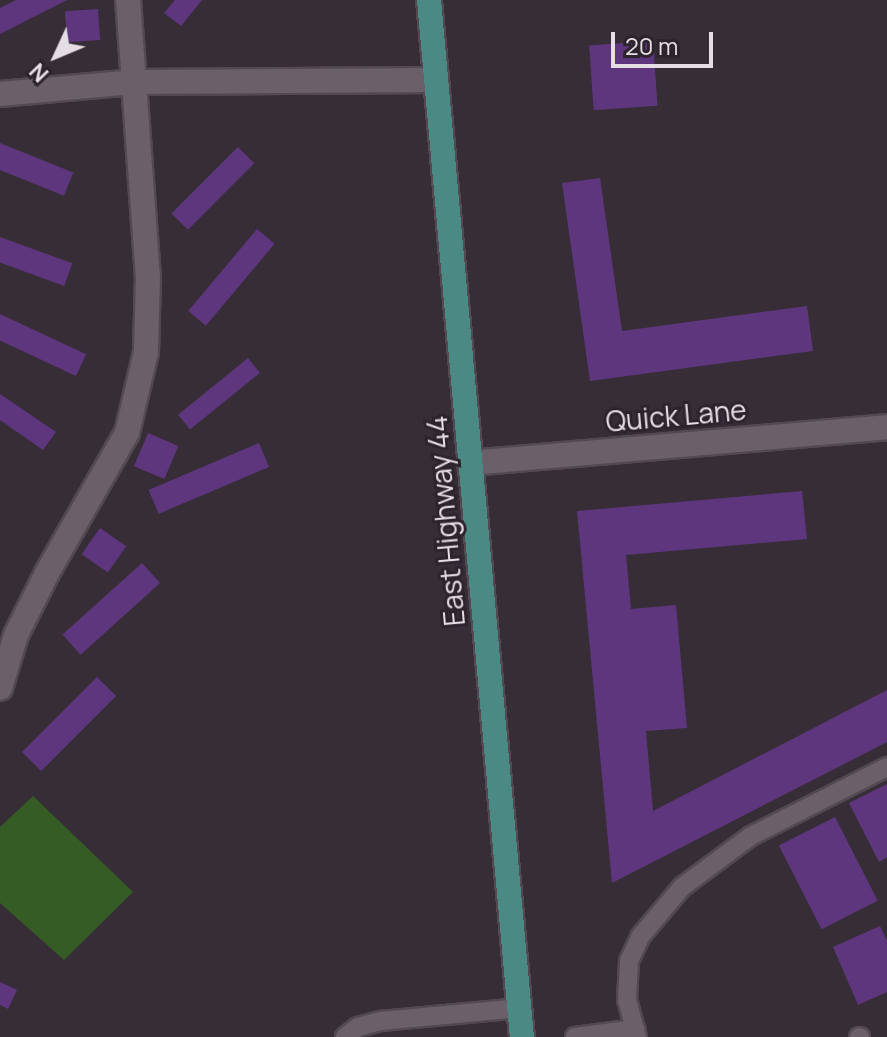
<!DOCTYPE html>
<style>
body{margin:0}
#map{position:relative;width:887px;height:1037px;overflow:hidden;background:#372d37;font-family:Manrope,sans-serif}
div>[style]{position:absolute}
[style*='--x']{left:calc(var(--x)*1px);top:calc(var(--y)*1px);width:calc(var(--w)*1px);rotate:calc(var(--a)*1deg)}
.green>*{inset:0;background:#345c24}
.building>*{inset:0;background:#5e367e;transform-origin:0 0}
.roads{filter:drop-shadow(2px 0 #524951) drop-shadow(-2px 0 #524951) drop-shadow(0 2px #524951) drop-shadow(0 -2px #524951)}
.lane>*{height:18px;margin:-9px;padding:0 9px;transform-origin:9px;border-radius:9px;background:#6b606a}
.street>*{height:24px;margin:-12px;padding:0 12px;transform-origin:12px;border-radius:12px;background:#6b606a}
.primary>*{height:24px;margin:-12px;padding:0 12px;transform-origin:12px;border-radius:12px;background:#4b8984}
span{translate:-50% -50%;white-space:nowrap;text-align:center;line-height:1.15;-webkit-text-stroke:6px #2d232d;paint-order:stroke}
.street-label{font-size:28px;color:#e5dee4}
.north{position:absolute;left:16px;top:16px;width:80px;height:80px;-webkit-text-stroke:6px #2d232d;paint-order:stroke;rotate:226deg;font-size:22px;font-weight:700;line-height:32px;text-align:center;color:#e5dee4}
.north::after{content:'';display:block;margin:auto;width:28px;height:36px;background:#e5dee4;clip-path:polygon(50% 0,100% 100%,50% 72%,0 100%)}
.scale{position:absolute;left:611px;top:32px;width:102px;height:36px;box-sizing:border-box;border:4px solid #e5dee4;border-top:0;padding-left:10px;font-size:24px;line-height:28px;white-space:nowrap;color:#e5dee4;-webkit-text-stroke:6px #2d232d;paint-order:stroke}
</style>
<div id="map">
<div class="green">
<div style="clip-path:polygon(33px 796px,133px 892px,64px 960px,0 903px,0 827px)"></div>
</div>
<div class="building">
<div style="clip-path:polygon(16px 0,67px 0,0 34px,0 8px)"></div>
<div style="clip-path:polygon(175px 0,202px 0,181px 26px,164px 13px)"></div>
<div style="left:98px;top:9px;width:31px;height:33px;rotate:86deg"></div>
<div style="left:653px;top:41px;width:65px;height:64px;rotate:86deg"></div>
<div style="left:0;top:143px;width:79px;height:25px;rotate:22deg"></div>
<div style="left:238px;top:147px;width:23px;height:94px;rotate:45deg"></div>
<div style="clip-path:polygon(600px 178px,622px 331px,807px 306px,813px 351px,590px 381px,562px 183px)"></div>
<div style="left:257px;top:229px;width:23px;height:107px;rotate:40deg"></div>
<div style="left:0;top:237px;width:77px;height:24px;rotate:20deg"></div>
<div style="left:0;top:314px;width:95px;height:24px;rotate:25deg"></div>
<div style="left:248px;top:358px;width:19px;height:90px;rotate:51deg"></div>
<div style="clip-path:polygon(0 394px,56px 432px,43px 450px,0 420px)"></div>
<div style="left:148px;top:433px;width:33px;height:36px;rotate:23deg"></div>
<div style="left:259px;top:443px;width:26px;height:120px;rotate:67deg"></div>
<div style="clip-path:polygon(802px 491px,807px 539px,626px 555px,631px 609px,676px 605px,687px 728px,646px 731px,653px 811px,887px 690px,887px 742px,612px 883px,577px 511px)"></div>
<div style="left:100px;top:528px;width:32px;height:32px;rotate:35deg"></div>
<div style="left:142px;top:563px;width:27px;height:107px;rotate:48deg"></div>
<div style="left:97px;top:677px;width:27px;height:106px;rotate:45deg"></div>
<div style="clip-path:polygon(887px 784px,887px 857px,879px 862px,849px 803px)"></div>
<div style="left:835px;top:817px;width:94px;height:63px;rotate:63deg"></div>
<div style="clip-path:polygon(880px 926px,887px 941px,887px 992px,858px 1005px,833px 947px)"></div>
<div style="clip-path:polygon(0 982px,17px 990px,8px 1009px,0 1005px)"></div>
</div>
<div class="roads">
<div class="lane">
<div style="--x:345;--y:1037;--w:16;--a:-38"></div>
<div style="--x:358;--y:1027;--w:24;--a:-15"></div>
<div style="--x:381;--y:1021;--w:140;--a:-5.3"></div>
<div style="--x:575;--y:1037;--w:61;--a:-7.6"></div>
<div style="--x:637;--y:1037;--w:38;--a:-105"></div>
<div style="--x:627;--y:1000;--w:39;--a:-87"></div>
<div style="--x:629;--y:961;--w:26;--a:-65"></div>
<div style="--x:640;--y:937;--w:65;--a:-50"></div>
<div style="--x:682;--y:887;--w:86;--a:-36.5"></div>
<div style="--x:751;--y:836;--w:153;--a:-26.9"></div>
<div style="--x:859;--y:1037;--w:1;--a:0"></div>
</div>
<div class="street">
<div style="--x:0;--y:94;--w:136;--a:-5.1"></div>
<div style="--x:135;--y:82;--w:301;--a:-0.4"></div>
<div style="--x:470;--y:463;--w:419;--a:-4.9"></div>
<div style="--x:0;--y:688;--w:55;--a:-73.2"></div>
<div style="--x:16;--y:635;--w:69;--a:-63.4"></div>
<div style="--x:47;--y:573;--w:161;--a:-60.3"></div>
<div style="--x:127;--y:433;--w:83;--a:-76.8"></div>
<div style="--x:146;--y:352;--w:74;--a:-88.5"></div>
<div style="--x:148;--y:278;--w:279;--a:-94.1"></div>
</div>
<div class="primary">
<div style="--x:429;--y:0;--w:1041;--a:84.88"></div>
</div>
</div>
<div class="street-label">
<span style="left:676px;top:415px;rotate:-5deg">Quick Lane</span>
<span style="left:445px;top:521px;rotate:-95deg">East Highway 44</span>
</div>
<div class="north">N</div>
<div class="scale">20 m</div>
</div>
